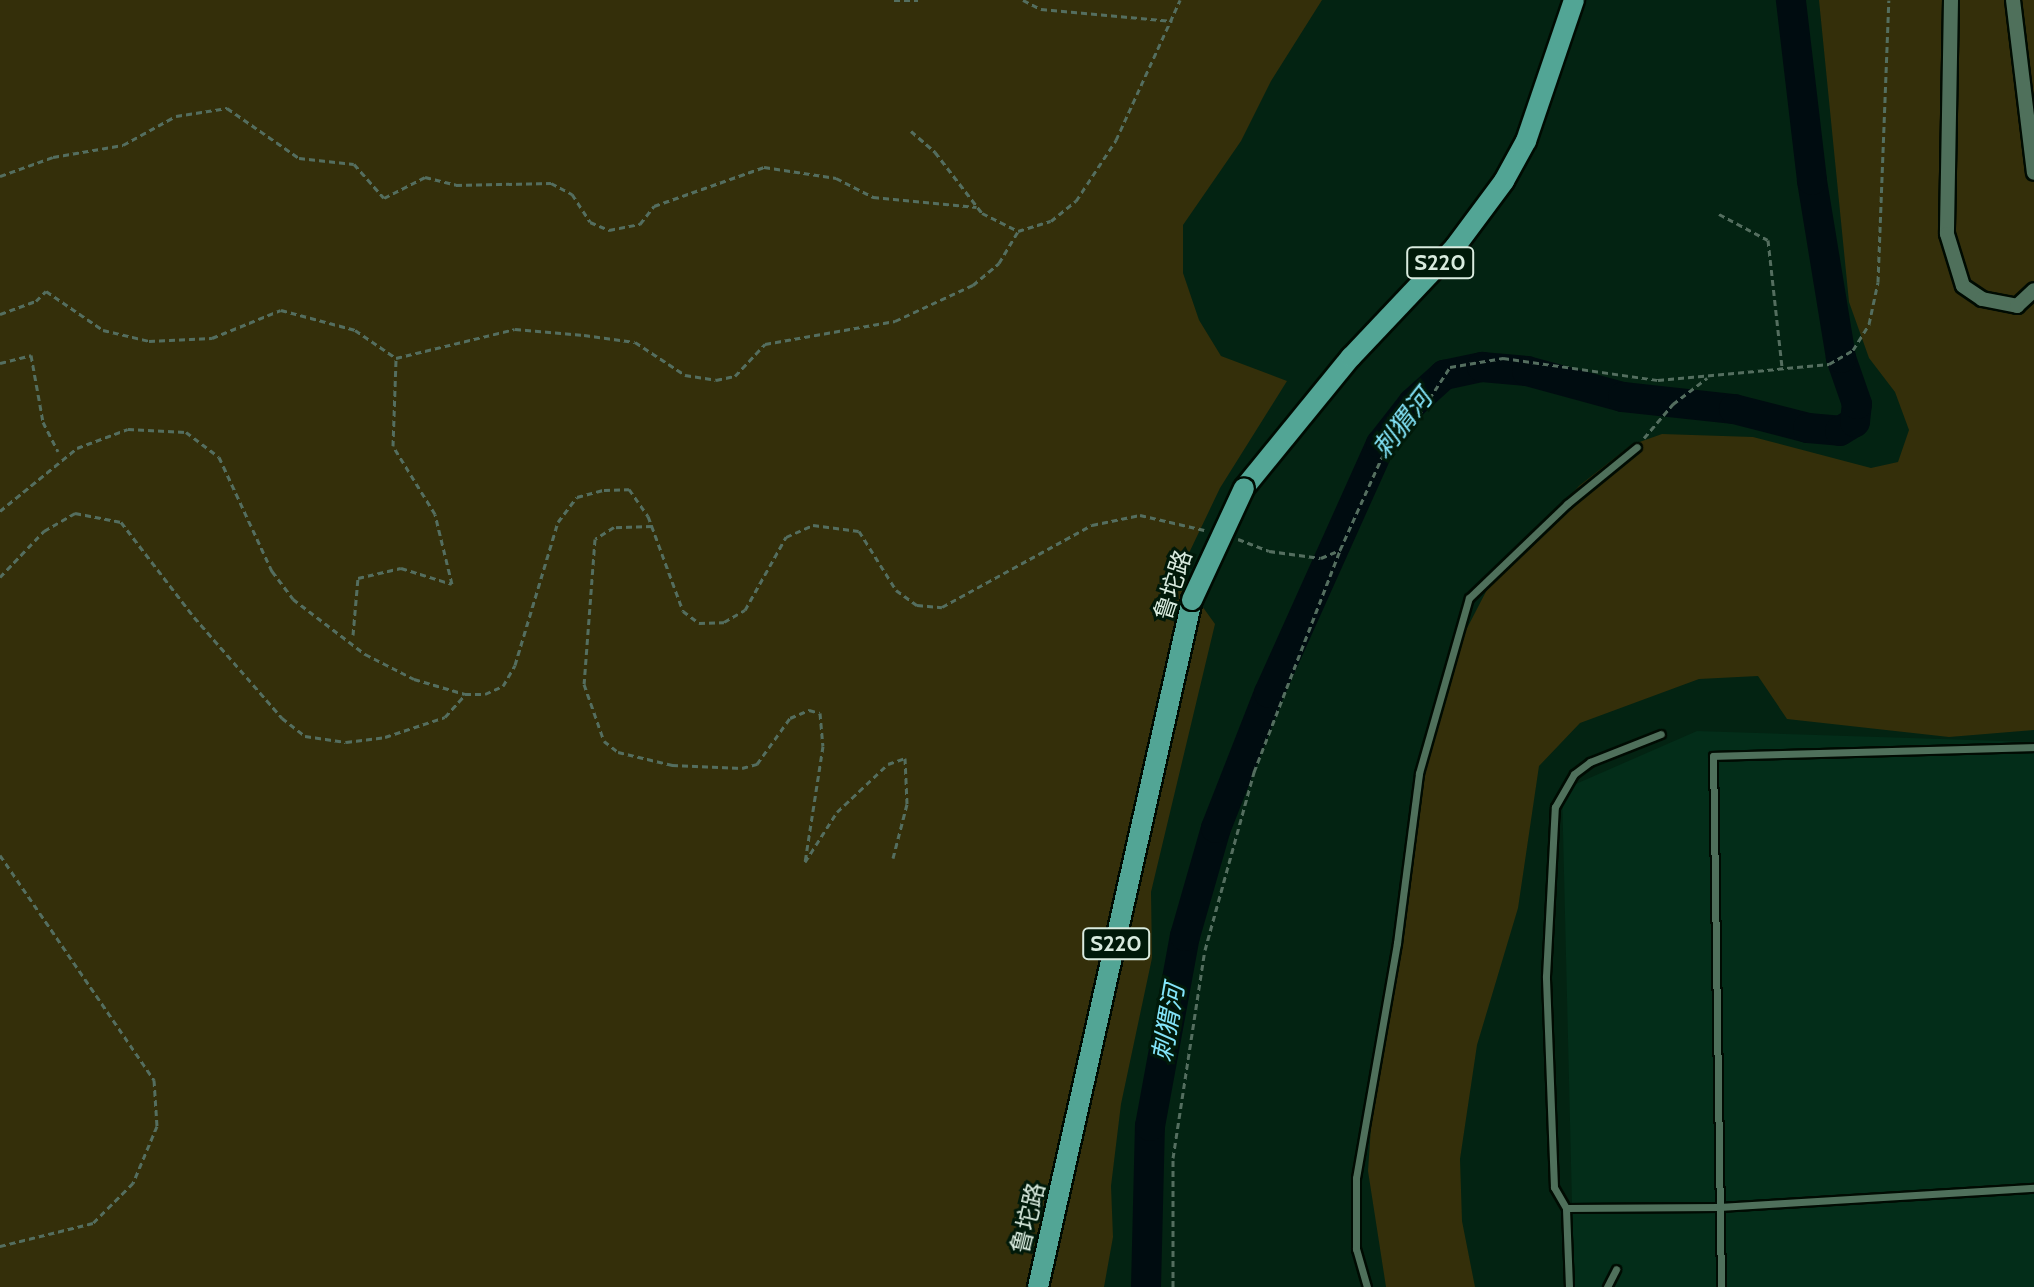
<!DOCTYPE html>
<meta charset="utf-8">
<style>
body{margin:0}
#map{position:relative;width:2034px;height:1287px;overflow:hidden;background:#032312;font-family:Cabin,"Noto Sans SC",sans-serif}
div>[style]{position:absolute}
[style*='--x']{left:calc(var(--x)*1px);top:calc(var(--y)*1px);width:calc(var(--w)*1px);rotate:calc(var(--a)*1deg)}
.built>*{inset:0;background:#032d19}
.green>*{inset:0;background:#342f0a}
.river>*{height:30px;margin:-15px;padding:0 15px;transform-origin:15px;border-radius:15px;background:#000c10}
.path>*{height:3px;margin-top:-1.5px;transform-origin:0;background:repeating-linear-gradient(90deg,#546e5f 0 6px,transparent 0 10px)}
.roads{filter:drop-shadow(2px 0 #000b02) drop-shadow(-2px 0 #000b02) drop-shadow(0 2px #000b02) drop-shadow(0 -2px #000b02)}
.lane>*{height:7px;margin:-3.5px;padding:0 3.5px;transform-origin:3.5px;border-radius:3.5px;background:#4f705b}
.street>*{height:14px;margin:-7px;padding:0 7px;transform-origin:7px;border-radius:7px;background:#4f705b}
.primary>*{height:20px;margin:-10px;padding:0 10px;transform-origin:10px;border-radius:10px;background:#52a595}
.bridges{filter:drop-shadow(2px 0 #000b02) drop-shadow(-2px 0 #000b02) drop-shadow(0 2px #000b02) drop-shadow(0 -2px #000b02)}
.primary-bridge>*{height:20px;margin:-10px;padding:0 10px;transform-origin:10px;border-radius:10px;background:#52a595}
span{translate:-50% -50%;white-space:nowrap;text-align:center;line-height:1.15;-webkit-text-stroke:6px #001909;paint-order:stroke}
.shield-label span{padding:2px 6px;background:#001909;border:2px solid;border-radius:6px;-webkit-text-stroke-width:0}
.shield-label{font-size:22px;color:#d9ebdf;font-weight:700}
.street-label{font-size:24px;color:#d9ebdf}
.water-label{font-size:26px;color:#83e5fa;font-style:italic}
</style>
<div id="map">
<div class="built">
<div style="clip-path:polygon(1697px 731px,2034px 742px,2034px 1287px,1574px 1287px,1562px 790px)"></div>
</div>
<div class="green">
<div style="clip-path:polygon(0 0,1322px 0,1271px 81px,1241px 141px,1183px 225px,1183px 273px,1199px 320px,1221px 356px,1287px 381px,1220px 488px,1179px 574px,1215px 624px,1151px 892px,1152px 958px,1121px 1104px,1111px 1186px,1113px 1237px,1104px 1287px,0 1287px)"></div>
<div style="clip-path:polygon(1819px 0,2034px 0,2034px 730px,1949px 737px,1787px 719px,1758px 676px,1699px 679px,1580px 723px,1539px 766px,1518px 908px,1477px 1045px,1460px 1159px,1462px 1221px,1475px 1287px,1386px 1287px,1368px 1171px,1372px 1111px,1413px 859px,1418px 784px,1427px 727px,1464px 634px,1492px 580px,1579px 486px,1631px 445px,1662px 434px,1753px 437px,1871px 468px,1898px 462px,1909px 430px,1895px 392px,1869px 358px,1849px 302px)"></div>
</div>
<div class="river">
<div style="--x:1146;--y:1287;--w:161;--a:-88.6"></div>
<div style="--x:1150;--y:1126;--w:193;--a:-79.6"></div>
<div style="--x:1185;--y:936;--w:112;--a:-74"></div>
<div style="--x:1216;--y:828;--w:145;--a:-68.6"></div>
<div style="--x:1269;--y:693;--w:273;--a:-65.8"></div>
<div style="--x:1381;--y:444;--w:52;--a:-52"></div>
<div style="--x:1413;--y:403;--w:42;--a:-42.1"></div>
<div style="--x:1444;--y:375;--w:39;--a:-12"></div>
<div style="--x:1482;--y:367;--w:45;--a:5.1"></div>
<div style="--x:1527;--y:371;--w:99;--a:15.2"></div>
<div style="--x:1623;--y:397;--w:112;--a:6.2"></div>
<div style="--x:1734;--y:409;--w:76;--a:14.4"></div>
<div style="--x:1808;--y:428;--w:32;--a:5"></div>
<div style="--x:1840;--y:431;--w:17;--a:-31"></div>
<div style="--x:1855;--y:422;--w:18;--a:-84"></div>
<div style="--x:1857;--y:404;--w:49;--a:-109.2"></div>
<div style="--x:1841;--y:358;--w:180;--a:-99.3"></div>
<div style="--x:1812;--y:180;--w:181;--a:-96.7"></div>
</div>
<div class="path">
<div style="--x:894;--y:0;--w:24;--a:0"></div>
<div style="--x:1023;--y:0;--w:20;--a:27"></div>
<div style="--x:1041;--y:9;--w:132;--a:5.2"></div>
<div style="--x:911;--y:131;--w:32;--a:41"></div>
<div style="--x:935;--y:152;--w:77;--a:52.4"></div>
<div style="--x:982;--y:213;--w:40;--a:26.6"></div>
<div style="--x:1018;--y:231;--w:34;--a:-17"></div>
<div style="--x:1051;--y:221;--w:32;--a:-39"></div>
<div style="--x:1076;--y:201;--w:73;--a:-56.7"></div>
<div style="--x:1116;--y:140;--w:154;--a:-65.4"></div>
<div style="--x:0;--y:176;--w:56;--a:-19.7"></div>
<div style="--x:53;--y:157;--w:71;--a:-9.7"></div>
<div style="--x:123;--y:145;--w:60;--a:-28.7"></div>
<div style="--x:176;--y:116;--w:52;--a:-8.9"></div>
<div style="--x:227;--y:108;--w:88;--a:34.8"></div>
<div style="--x:299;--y:158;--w:55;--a:6.2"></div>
<div style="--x:354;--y:164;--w:45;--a:48.6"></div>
<div style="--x:384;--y:198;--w:46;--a:-27.1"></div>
<div style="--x:425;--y:177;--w:32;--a:14"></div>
<div style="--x:456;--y:185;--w:95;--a:-1.2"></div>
<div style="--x:551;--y:183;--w:24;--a:28"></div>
<div style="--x:572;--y:194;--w:33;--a:57"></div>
<div style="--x:590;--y:222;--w:21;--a:23"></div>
<div style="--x:609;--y:230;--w:32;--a:-11"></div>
<div style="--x:640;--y:224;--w:23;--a:-52"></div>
<div style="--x:654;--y:206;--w:117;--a:-19.5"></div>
<div style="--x:764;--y:167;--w:73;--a:8.7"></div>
<div style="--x:836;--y:178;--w:42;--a:27.2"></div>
<div style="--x:873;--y:197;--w:104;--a:5.5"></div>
<div style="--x:1719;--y:214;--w:55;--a:28"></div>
<div style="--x:1768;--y:240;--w:128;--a:83.7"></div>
<div style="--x:0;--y:314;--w:38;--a:-20"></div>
<div style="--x:36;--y:301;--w:14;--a:-45"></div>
<div style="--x:46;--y:291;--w:69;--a:34.4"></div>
<div style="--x:103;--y:330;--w:47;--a:13.4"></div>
<div style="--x:149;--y:341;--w:63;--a:-2.7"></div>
<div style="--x:212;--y:338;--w:74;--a:-22.1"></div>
<div style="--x:281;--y:310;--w:77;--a:15.1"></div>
<div style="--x:355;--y:330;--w:50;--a:34.3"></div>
<div style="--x:396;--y:358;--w:122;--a:-13.7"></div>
<div style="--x:515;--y:329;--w:69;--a:5"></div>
<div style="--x:584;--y:335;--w:51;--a:7.8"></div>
<div style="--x:635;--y:342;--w:60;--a:33.4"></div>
<div style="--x:685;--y:375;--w:31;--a:9"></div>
<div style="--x:716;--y:380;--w:19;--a:-12"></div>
<div style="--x:735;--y:376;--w:44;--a:-46.8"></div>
<div style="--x:765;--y:344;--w:132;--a:-10"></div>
<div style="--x:895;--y:321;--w:86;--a:-24.8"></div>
<div style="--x:973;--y:285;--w:34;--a:-40"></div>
<div style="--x:999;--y:263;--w:37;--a:-59"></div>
<div style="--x:0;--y:363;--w:32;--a:-14"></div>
<div style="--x:31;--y:355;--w:68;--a:79.8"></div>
<div style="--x:43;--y:422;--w:33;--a:63"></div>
<div style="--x:1644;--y:438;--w:45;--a:-49.5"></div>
<div style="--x:1673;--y:404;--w:43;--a:-37.4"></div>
<div style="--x:0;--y:511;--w:99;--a:-39.3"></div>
<div style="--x:77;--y:448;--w:54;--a:-20.4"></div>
<div style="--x:128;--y:429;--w:58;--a:3"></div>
<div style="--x:186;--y:432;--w:41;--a:37.1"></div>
<div style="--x:219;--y:457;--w:126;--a:65.1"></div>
<div style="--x:272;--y:571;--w:35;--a:53"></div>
<div style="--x:293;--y:599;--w:91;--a:37.4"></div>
<div style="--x:365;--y:654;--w:55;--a:27"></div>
<div style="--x:414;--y:679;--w:53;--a:16.4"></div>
<div style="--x:465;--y:694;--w:20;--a:0"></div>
<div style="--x:485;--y:694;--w:20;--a:-24"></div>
<div style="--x:503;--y:686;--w:24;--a:-60"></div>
<div style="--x:515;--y:665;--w:149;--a:-73.3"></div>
<div style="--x:558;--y:522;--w:31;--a:-53"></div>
<div style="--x:577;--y:497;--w:28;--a:-15"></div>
<div style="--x:604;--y:490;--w:25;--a:-2"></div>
<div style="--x:629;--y:489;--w:33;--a:55"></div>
<div style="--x:648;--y:516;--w:101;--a:69.8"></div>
<div style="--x:683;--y:611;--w:20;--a:37"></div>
<div style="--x:699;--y:623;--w:25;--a:-2"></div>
<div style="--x:724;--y:622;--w:24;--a:-30"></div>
<div style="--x:745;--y:610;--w:84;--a:-60.7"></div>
<div style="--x:786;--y:537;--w:30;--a:-24"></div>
<div style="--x:813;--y:525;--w:46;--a:7.4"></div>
<div style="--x:859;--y:531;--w:70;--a:57.9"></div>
<div style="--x:896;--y:590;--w:26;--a:36"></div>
<div style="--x:917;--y:605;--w:25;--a:5"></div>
<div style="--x:942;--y:607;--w:171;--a:-28.7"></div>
<div style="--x:1092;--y:525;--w:49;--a:-11.8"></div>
<div style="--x:1140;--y:515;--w:66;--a:13.2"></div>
<div style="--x:652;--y:526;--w:38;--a:178"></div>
<div style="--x:614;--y:527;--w:22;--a:148"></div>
<div style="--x:595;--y:539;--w:145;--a:94.3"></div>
<div style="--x:584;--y:684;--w:60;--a:70.7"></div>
<div style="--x:604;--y:741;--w:18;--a:38"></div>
<div style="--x:618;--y:752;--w:56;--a:13.5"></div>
<div style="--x:672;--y:765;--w:70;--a:2.5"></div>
<div style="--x:742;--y:768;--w:16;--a:-15"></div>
<div style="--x:757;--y:764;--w:57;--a:-54.3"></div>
<div style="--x:790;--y:718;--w:21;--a:-23"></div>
<div style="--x:809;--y:710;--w:11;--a:15"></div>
<div style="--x:820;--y:713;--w:33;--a:85"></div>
<div style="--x:823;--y:746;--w:117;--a:98.8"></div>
<div style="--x:805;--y:862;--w:59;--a:-57.4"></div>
<div style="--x:837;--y:812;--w:70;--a:-43.3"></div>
<div style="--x:888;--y:764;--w:18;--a:-19"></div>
<div style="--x:905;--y:758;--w:46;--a:87.5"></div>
<div style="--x:907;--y:804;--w:56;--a:104.5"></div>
<div style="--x:1238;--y:539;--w:33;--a:21"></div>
<div style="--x:1269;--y:551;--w:52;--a:7.7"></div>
<div style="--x:1321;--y:558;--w:21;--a:-23"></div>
<div style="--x:1340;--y:550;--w:102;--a:-65.7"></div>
<div style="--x:1382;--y:457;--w:45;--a:-46.8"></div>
<div style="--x:1413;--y:424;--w:68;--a:-57"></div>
<div style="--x:1450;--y:367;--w:54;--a:-9.6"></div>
<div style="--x:1503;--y:358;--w:157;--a:8.1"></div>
<div style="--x:1658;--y:380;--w:172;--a:-5.3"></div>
<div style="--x:1829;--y:364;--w:28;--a:-30"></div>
<div style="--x:1853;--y:350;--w:31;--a:-58"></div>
<div style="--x:1869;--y:324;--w:43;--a:-77.9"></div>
<div style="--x:1878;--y:282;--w:282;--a:-87.8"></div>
<div style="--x:0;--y:577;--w:64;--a:-46.3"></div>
<div style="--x:44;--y:531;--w:36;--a:-30"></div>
<div style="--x:75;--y:513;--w:47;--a:11.1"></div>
<div style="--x:121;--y:522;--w:120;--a:52.5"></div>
<div style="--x:194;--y:617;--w:134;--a:48.9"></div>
<div style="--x:282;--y:718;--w:29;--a:38"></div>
<div style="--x:305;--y:736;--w:41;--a:8.3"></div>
<div style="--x:346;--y:742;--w:39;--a:-7"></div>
<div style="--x:385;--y:737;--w:63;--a:-18.4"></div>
<div style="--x:445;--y:717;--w:31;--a:-48"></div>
<div style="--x:353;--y:635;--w:57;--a:-85"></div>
<div style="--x:358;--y:578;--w:44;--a:-13.1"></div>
<div style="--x:401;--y:568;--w:53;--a:17.4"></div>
<div style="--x:452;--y:584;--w:72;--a:-103.7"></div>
<div style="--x:435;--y:514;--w:80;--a:-121.7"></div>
<div style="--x:393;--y:446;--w:88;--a:-88"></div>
<div style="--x:0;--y:855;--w:273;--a:55.6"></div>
<div style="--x:154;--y:1080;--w:46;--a:86.3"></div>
<div style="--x:157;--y:1126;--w:62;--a:112.8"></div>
<div style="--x:133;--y:1183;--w:57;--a:135"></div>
<div style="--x:93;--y:1223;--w:96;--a:166.1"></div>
<div style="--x:1173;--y:1287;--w:129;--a:-90"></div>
<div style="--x:1173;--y:1158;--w:210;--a:-81.3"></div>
<div style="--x:1205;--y:950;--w:185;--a:-74.6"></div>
<div style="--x:1254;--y:772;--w:238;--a:-68.8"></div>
</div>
<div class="roads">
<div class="lane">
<div style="--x:1566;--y:1208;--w:24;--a:-120"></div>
<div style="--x:1554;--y:1187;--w:211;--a:-92.2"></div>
<div style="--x:1546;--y:976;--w:169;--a:-87"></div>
<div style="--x:1555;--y:807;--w:38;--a:-60"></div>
<div style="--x:1574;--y:774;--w:20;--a:-37"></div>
<div style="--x:1590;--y:762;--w:76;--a:-21.5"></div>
<div style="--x:1367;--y:1287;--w:40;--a:-106"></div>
<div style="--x:1356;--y:1249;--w:71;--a:-90"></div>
<div style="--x:1356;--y:1178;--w:239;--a:-80.1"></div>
<div style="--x:1397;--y:943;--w:171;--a:-82.6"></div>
<div style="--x:1419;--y:773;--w:182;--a:-74.1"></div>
<div style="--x:1469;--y:598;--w:136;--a:-43.8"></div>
<div style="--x:1567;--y:504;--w:90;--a:-39.2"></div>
<div style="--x:1569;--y:1287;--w:79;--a:-92.2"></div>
<div style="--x:1566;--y:1208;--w:153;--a:-0.4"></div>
<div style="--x:1719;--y:1207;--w:316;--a:-3.5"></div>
<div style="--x:1607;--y:1287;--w:20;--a:-63"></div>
<div style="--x:1721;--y:1287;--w:531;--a:-90.86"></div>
<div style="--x:1713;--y:756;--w:321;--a:-1.6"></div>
</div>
<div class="street">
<div style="--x:1951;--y:0;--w:234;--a:91"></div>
<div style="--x:1947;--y:234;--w:54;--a:72.9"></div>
<div style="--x:1963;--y:286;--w:23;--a:34"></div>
<div style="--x:1982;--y:299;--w:36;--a:11"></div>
<div style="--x:2017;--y:306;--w:23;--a:-43"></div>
<div style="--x:2013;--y:0;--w:174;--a:83.1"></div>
</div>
<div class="primary">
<div style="--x:1244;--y:488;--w:169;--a:-50.8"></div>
<div style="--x:1351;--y:357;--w:151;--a:-46.6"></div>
<div style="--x:1455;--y:247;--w:82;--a:-53.4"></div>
<div style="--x:1504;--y:181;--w:46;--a:-61.2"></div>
<div style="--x:1526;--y:141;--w:149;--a:-71.2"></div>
<div style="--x:1038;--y:1287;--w:704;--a:-77.37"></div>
</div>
</div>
<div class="bridges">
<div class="primary-bridge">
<div style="--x:1192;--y:600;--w:123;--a:-65.1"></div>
</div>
</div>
<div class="shield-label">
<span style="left:1440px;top:263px">S220</span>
<span style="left:1116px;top:944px">S220</span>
</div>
<div class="street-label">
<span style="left:1173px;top:585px;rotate:-72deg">鲁坨路</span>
<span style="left:1028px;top:1218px;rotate:-76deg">鲁坨路</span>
</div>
<div class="water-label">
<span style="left:1403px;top:424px;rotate:-52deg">刺猬河</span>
<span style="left:1169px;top:1023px;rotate:-80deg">刺猬河</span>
</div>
</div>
